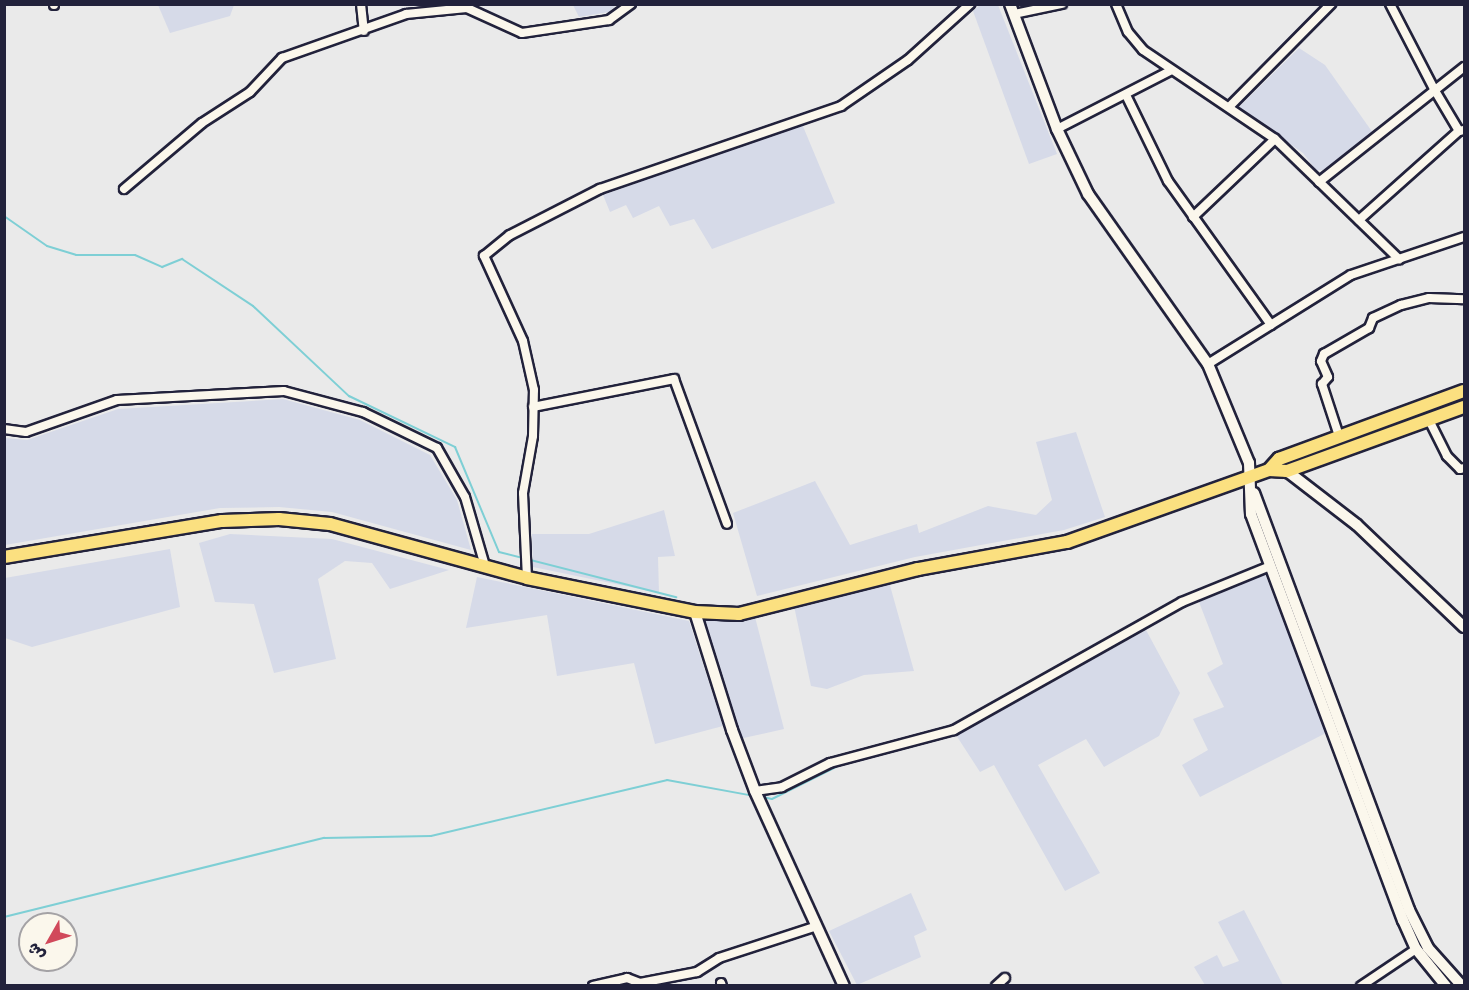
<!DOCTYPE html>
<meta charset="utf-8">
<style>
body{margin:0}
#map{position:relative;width:1469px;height:990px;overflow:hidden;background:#eaeaea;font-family:"Patrick Hand","Playpen Sans Arabic",sans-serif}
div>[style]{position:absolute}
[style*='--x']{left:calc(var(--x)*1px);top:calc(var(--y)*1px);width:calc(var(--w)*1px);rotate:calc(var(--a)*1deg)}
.built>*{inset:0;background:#d6dae8}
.stream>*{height:2px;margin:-1px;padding:0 1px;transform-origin:1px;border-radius:1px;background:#7ecfd5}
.roads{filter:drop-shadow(2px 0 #22223b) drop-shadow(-2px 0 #22223b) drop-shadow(0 2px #22223b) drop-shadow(0 -2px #22223b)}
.street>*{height:8px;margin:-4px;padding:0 4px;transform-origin:4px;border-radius:4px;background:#fbf7ec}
.secondary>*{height:10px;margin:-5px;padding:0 5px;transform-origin:5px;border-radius:5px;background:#fbf7ec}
.primary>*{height:12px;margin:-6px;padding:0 6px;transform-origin:6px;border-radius:6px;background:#fbe080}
span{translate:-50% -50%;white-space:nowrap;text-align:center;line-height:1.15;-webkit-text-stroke:5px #fbf7ec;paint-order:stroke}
.frame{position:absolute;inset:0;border:6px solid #22223b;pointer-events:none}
.north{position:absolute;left:18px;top:912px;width:60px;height:60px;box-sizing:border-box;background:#fbf7ec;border:2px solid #a4a2a5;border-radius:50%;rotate:231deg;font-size:16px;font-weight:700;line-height:24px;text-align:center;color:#22223b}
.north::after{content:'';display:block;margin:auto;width:21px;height:27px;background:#d1495b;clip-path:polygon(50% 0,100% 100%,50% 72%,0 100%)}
</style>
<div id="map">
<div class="built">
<div style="clip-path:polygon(981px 4px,998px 5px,1057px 154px,1029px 164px,973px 11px)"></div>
<div style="clip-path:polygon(158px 5px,234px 5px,230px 16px,170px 33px)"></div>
<div style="clip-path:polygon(573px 5px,616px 5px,609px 12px,579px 17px)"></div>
<div style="clip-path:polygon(1299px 48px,1325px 65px,1373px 133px,1323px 170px,1316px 170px,1303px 153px,1238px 108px)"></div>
<div style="clip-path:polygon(802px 124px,835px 203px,712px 249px,694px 219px,670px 226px,659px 206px,633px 218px,626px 205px,610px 212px,603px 195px)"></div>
<div style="clip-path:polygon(283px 399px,360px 420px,430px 455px,457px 500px,471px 550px,332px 512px,279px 507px,220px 508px,5px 545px,5px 438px,27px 440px,118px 409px)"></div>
<div style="clip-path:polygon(1076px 432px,1105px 517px,1064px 530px,915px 557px,757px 596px,733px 513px,815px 481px,850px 545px,917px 524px,919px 533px,988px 506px,1036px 515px,1052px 500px,1036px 442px)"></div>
<div style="clip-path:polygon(664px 510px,675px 556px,658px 557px,659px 593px,533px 567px,532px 534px,589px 534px)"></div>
<div style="clip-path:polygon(230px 534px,332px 539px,449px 570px,390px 589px,372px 563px,345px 561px,318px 579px,336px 659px,274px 673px,254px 604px,215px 602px,199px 543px)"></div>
<div style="clip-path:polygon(170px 549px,180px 607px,32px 647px,5px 638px,5px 578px)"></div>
<div style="clip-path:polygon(1265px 574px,1326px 733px,1200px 797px,1182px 765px,1208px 750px,1193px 719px,1224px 707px,1207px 673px,1223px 664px,1199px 602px)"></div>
<div style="clip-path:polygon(477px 577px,689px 621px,723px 726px,655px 744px,634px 663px,557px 676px,547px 615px,466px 628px)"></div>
<div style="clip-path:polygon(889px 582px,914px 671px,864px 675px,827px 689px,811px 686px,794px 606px)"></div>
<div style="clip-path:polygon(755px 617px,784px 729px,739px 739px,705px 619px)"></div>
<div style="clip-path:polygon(1146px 630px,1180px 693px,1159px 736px,1104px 767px,1086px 739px,1038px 765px,1100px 873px,1065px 891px,994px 765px,980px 772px,956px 735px)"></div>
<div style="clip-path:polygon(911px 893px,927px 930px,914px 936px,921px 957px,857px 985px,829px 931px)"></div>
<div style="clip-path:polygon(1244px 910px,1283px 985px,1205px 985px,1194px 967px,1217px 955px,1223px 967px,1239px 961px,1218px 922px)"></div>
</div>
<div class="stream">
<div style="--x:4;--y:216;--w:52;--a:34.9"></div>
<div style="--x:47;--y:246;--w:30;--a:17"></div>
<div style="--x:76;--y:255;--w:59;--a:0"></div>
<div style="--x:135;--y:255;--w:30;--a:24"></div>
<div style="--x:162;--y:267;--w:22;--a:-22"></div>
<div style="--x:182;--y:259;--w:85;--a:33.5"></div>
<div style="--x:253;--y:306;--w:132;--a:43.2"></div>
<div style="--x:349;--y:396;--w:118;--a:25.7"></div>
<div style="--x:455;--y:447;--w:114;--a:67.3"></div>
<div style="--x:499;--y:552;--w:183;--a:14.3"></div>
<div style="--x:763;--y:797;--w:9;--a:13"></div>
<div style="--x:772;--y:799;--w:72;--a:-26.6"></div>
<div style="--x:4;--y:917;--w:330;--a:-13.9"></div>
<div style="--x:324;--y:838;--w:107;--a:-1.1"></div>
<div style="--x:431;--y:836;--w:243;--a:-13.3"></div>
<div style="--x:667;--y:780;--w:88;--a:10.4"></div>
</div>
<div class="roads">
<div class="street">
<div style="--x:54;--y:4;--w:1;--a:90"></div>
<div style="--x:361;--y:4;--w:27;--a:84"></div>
<div style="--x:1116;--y:4;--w:30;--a:67"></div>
<div style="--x:1128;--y:32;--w:23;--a:50"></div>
<div style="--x:1143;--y:50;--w:159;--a:34"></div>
<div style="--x:1275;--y:139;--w:173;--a:44.1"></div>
<div style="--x:1390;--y:4;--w:96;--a:62.6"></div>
<div style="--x:1434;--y:89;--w:49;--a:59.2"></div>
<div style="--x:1459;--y:131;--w:5;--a:-11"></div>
<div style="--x:1014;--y:14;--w:49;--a:-11.8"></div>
<div style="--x:1126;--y:95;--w:96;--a:64"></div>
<div style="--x:1168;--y:181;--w:177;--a:54.4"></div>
<div style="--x:1230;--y:106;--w:144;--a:-45.3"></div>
<div style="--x:1057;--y:129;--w:127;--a:-27.2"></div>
<div style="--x:1319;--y:182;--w:185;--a:-38.4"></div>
<div style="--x:124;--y:189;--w:102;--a:-40.2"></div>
<div style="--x:202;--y:123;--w:57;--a:-32.9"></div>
<div style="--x:250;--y:92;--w:47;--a:-46.7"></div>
<div style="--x:282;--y:58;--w:132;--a:-19.5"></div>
<div style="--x:406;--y:14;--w:61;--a:-5.6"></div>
<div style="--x:467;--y:8;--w:60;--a:24.4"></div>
<div style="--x:522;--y:33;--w:88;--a:-8.5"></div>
<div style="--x:609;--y:20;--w:27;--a:-36"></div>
<div style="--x:1193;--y:217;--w:113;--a:-43.6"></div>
<div style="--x:1359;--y:220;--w:134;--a:-41.7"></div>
<div style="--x:1208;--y:364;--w:168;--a:-31.9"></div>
<div style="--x:1351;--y:275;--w:119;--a:-18.6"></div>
<div style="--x:533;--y:407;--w:144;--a:-11.2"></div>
<div style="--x:674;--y:379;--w:154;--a:69.9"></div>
<div style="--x:1429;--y:420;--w:40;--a:63.4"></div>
<div style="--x:1447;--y:456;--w:18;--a:45"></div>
<div style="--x:1460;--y:469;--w:4;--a:-14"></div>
<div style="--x:4;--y:429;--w:22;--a:8"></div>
<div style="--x:26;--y:432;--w:96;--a:-19.4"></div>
<div style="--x:117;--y:400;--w:167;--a:-3.1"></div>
<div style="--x:284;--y:391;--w:82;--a:14.9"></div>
<div style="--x:363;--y:412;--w:82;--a:25.9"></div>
<div style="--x:437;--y:448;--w:56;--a:60.3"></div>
<div style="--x:465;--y:497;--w:72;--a:73.8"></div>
<div style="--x:1339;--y:436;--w:55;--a:-108.1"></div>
<div style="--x:1322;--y:384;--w:9;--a:-49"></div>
<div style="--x:1328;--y:377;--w:17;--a:-114"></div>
<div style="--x:1321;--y:361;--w:8;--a:-67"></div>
<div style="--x:1324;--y:354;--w:52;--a:-30"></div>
<div style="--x:1369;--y:328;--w:11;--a:-68"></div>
<div style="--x:1373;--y:318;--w:31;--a:-25"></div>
<div style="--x:1401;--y:305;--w:29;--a:-14"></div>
<div style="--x:1429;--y:298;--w:35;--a:2"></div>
<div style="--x:527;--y:578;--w:85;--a:-92.7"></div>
<div style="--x:523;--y:493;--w:58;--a:-80"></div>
<div style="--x:533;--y:436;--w:46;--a:-88.8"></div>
<div style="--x:534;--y:390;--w:50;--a:-102.7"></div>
<div style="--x:523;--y:341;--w:94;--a:-114.6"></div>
<div style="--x:484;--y:256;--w:33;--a:-39"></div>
<div style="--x:510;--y:235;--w:101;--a:-27.1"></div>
<div style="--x:600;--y:189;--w:255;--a:-19"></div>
<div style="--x:841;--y:106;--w:81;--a:-34.5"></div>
<div style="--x:908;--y:60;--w:84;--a:-42.1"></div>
<div style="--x:755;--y:791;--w:27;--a:-8"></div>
<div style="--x:782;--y:787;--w:54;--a:-26.6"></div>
<div style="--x:830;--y:763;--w:128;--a:-14.9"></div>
<div style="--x:954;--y:730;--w:261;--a:-29.3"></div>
<div style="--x:1182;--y:602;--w:95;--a:-22.2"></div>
<div style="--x:721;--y:983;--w:3;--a:72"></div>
<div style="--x:593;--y:986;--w:35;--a:-13"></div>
<div style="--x:627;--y:978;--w:14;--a:21"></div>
<div style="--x:640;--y:983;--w:58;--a:-10.9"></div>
<div style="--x:697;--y:972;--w:26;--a:-32"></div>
<div style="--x:719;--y:958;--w:100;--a:-18.1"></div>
<div style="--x:996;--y:986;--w:12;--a:-42"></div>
<div style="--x:1361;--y:986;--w:66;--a:-33.9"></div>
</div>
<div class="secondary">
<div style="--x:1010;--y:4;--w:134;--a:69.4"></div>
<div style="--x:1057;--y:129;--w:72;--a:64.5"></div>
<div style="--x:1088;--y:194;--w:208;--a:54.8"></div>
<div style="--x:1208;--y:364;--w:107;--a:67.5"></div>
<div style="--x:1249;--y:463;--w:51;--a:87.8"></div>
<div style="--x:1251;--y:514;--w:434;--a:69.5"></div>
<div style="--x:1403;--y:920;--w:32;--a:66"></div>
<div style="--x:1416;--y:949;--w:48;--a:51"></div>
<div style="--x:1287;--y:471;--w:88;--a:37.6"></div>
<div style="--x:1357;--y:525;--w:148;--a:43.6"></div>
<div style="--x:1254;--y:493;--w:445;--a:69.6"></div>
<div style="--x:1409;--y:910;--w:42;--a:63.4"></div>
<div style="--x:1428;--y:948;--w:51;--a:48.2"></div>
<div style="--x:695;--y:612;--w:124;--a:72.6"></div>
<div style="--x:732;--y:730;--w:65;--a:69.3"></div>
<div style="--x:755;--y:791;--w:214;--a:65.5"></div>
</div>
<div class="primary">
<div style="--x:1269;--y:470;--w:15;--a:-48"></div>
<div style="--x:1279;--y:459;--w:197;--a:-20.2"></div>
<div style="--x:4;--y:557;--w:221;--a:-9.4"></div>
<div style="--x:222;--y:521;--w:57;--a:-2"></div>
<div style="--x:279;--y:519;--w:51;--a:5.6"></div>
<div style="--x:330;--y:524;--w:204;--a:15.3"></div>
<div style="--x:527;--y:578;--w:171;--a:11.4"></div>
<div style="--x:695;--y:612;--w:44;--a:2.6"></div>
<div style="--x:739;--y:614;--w:185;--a:-14.1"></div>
<div style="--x:918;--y:569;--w:151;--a:-10.3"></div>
<div style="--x:1067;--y:542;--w:214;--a:-19.6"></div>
<div style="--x:1269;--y:470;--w:18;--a:3"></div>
<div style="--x:1287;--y:471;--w:188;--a:-19.9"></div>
</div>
</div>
<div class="frame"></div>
<div class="north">ش</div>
</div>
